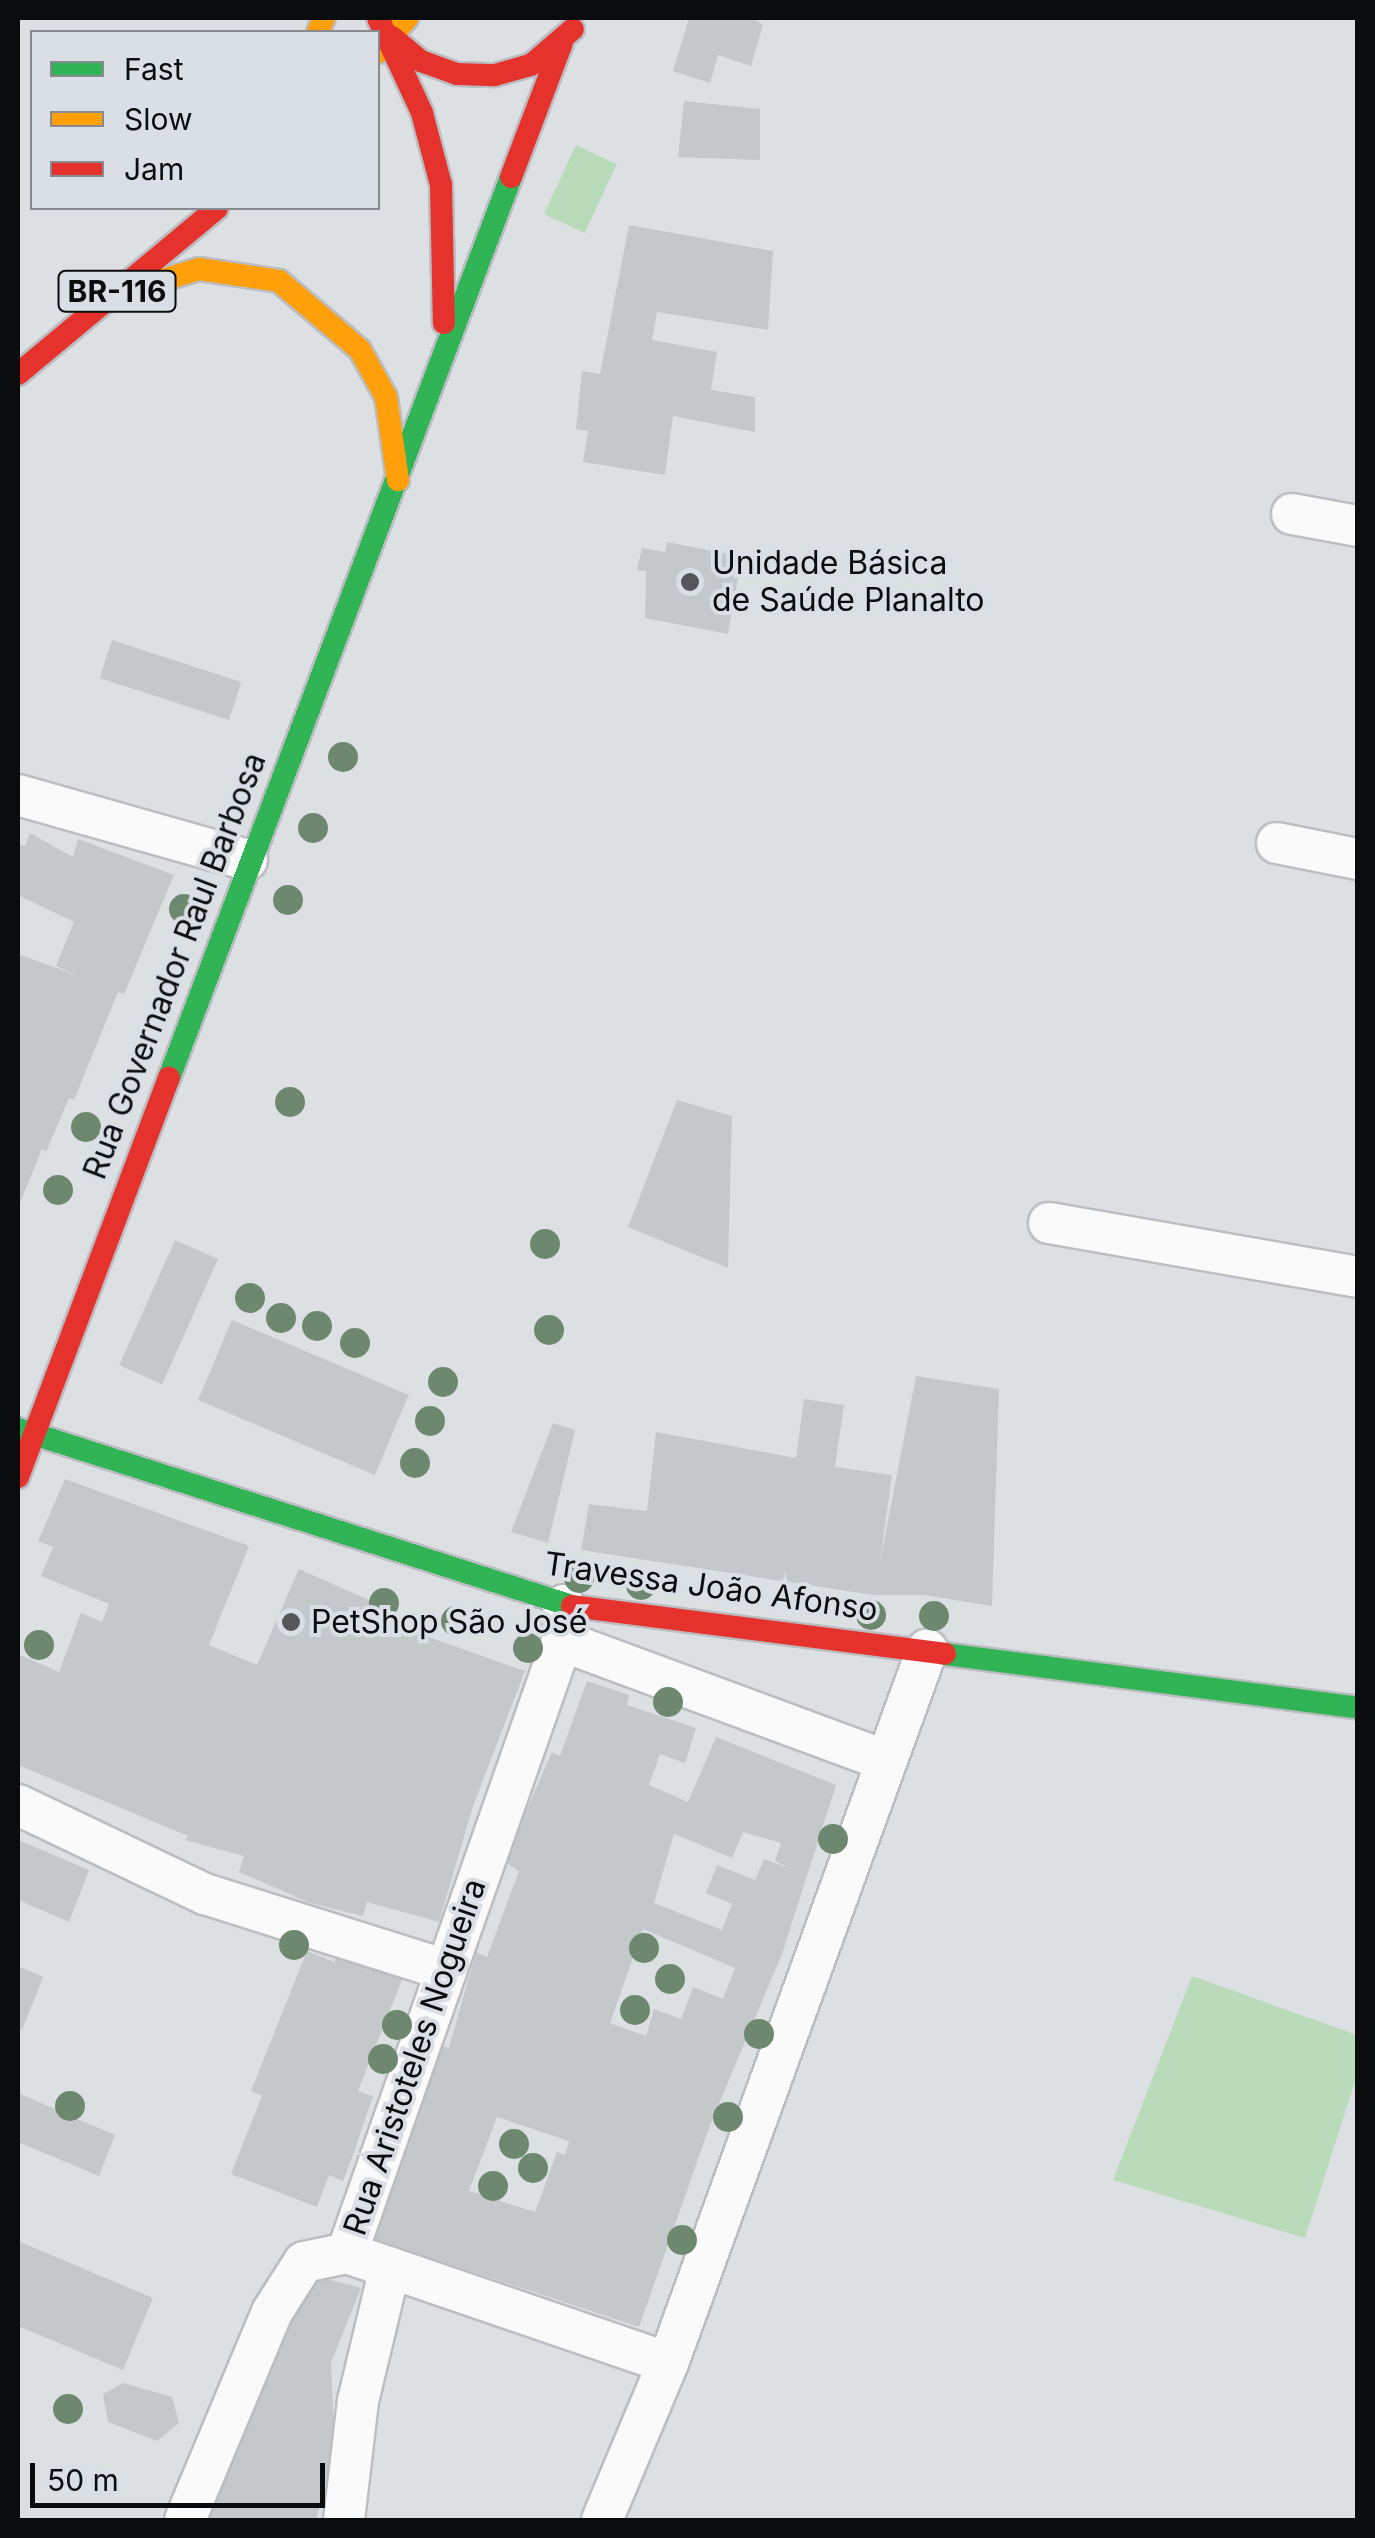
<!DOCTYPE html>
<meta charset="utf-8">
<style>
body{margin:0}
#map{position:relative;width:1375px;height:2538px;overflow:hidden;background:#dde0e3;font-family:Inter,sans-serif}
div>[style]{position:absolute}
[style*='--x']{left:calc(var(--x)*1px);top:calc(var(--y)*1px);width:calc(var(--w)*1px);rotate:calc(var(--a)*1deg)}
.green>*{inset:0;background:#badbba;transform-origin:0 0}
.building>*{inset:0;background:#c5c8ca;transform-origin:0 0}
.roads{filter:drop-shadow(2px 0 #bbbdc0) drop-shadow(-2px 0 #bbbdc0) drop-shadow(0 2px #bbbdc0) drop-shadow(0 -2px #bbbdc0)}
.street>*{height:40px;margin:-20px;padding:0 20px;transform-origin:20px;border-radius:20px;background:#fafafb}
.fast>*{height:22px;margin:-11px;padding:0 11px;transform-origin:11px;border-radius:11px;background:#30b455}
.slow>*{height:22px;margin:-11px;padding:0 11px;transform-origin:11px;border-radius:11px;background:#ff9f0a}
.jam>*{height:22px;margin:-11px;padding:0 11px;transform-origin:11px;border-radius:11px;background:#e5322d}
.trees>*{width:30px;height:30px;margin:-15px;border-radius:50%;background:#6d886f}
.dots>*{width:28px;height:28px;translate:-50% -50%;box-sizing:border-box;border:5px solid #dadfe6;border-radius:50%}
span{translate:-50% -50%;white-space:nowrap;text-align:center;line-height:1.15;-webkit-text-stroke:8px #dadfe6;paint-order:stroke}
.shield-label span{padding:2px 8px;background:#dadfe6;border:2px solid;border-radius:8px;-webkit-text-stroke-width:0}
.shield-label{font-size:30px;color:#0a0c0e;font-weight:700}
.poi-label{font-size:32px;color:#0a0c0e}
.left{translate:0 -50%;text-align:left}
.street-label{font-size:32px;color:#0a0c0e}
.frame{position:absolute;inset:0;border:20px solid #0a0c0e;pointer-events:none}
.legend{position:absolute;left:30px;top:30px;width:350px;height:180px;box-sizing:border-box;background:#dadfe6;border:2px solid #878b90;margin:0;padding:12px 18px;list-style:none;font-size:30px;color:#0a0c0e}
.legend li{display:flex;align-items:center;gap:20px;height:50px}
.legend b{width:50px;border:2px solid #878b90}
.scale{position:absolute;left:30px;top:2463px;width:295px;height:45px;box-sizing:border-box;border:5px solid #0a0c0e;border-top:0;padding-left:12px;font-size:30px;line-height:35px;white-space:nowrap;color:#0a0c0e;-webkit-text-stroke:8px #dadfe6;paint-order:stroke}
</style>
<div id="map">
<div class="green">
<div style="left:576px;top:145px;width:45px;height:76px;rotate:25deg"></div>
<div style="clip-path:polygon(1192px 1976px,1357px 2035px,1357px 2075px,1305px 2238px,1113px 2180px)"></div>
</div>
<div class="building">
<div style="clip-path:polygon(689px 18px,753px 18px,763px 25px,751px 66px,718px 55px,710px 83px,673px 71px)"></div>
<div style="clip-path:polygon(684px 101px,760px 109px,760px 160px,678px 157px)"></div>
<div style="clip-path:polygon(629px 225px,773px 251px,768px 330px,657px 312px,652px 340px,717px 352px,711px 390px,755px 397px,755px 432px,673px 416px,665px 475px,583px 462px,588px 431px,576px 429px,582px 371px,600px 374px)"></div>
<div style="clip-path:polygon(667px 542px,742px 557px,728px 634px,645px 618px,646px 571px,637px 570px,642px 548px,665px 552px)"></div>
<div style="left:112px;top:640px;width:136px;height:40px;rotate:18deg"></div>
<div style="clip-path:polygon(30px 833px,73px 857px,78px 839px,174px 875px,124px 994px,118px 992px,74px 1100px,69px 1098px,46px 1152px,42px 1149px,18px 1208px,18px 954px,76px 975px,56px 966px,74px 922px,18px 895px,18px 844px,25px 846px)"></div>
<div style="clip-path:polygon(677px 1100px,732px 1116px,728px 1268px,628px 1227px)"></div>
<div style="left:175px;top:1240px;width:47px;height:137px;rotate:24deg"></div>
<div style="left:232px;top:1320px;width:192px;height:87px;rotate:23deg"></div>
<div style="clip-path:polygon(916px 1376px,999px 1389px,992px 1606px,923px 1595px,873px 1595px,581px 1550px,589px 1504px,647px 1511px,656px 1432px,796px 1458px,804px 1399px,844px 1405px,835px 1467px,892px 1475px,880px 1562px)"></div>
<div style="clip-path:polygon(553px 1423px,575px 1430px,548px 1543px,511px 1532px)"></div>
<div style="clip-path:polygon(65px 1479px,249px 1546px,209px 1645px,257px 1665px,299px 1569px,380px 1605px,376px 1614px,420px 1634px,525px 1671px,473px 1806px,439px 1922px,367px 1902px,363px 1916px,310px 1903px,239px 1872px,244px 1856px,185px 1840px,188px 1836px,18px 1765px,18px 1654px,59px 1672px,81px 1613px,102px 1622px,109px 1604px,41px 1576px,53px 1547px,38px 1541px)"></div>
<div style="clip-path:polygon(evenodd,587px 1681px,629px 1695px,627px 1705px,696px 1728px,685px 1763px,660px 1754px,649px 1785px,688px 1802px,716px 1737px,836px 1785px,782px 1954px,710px 2125px,639px 2327px,374px 2239px,443px 2046px,449px 2048px,476px 1952px,487px 1957px,519px 1871px,507px 1863px,523px 1818px,552px 1752px,560px 1756px,587px 1681px,743px 1832px,781px 1843px,775px 1861px,791px 1869px,764px 1859px,755px 1880px,717px 1865px,706px 1893px,732px 1904px,722px 1930px,654px 1903px,674px 1834px,732px 1858px,743px 1832px,587px 1681px,643px 1929px,735px 1968px,723px 1999px,693px 1987px,681px 2019px,654px 2009px,646px 2036px,610px 2023px,643px 1929px,587px 1681px,497px 2117px,569px 2141px,565px 2155px,557px 2152px,535px 2212px,469px 2191px,497px 2117px)"></div>
<div style="clip-path:polygon(18px 1840px,89px 1870px,69px 1922px,18px 1900px)"></div>
<div style="clip-path:polygon(307px 1951px,334px 1962px,339px 1954px,403px 1977px,358px 2091px,373px 2096px,353px 2155px,343px 2181px,329px 2175px,317px 2207px,231px 2174px,262px 2096px,251px 2091px)"></div>
<div style="clip-path:polygon(18px 1966px,43px 1977px,22px 2030px,18px 2028px)"></div>
<div style="clip-path:polygon(18px 2093px,115px 2135px,99px 2176px,18px 2142px)"></div>
<div style="clip-path:polygon(18px 2241px,153px 2298px,123px 2370px,18px 2326px)"></div>
<div style="clip-path:polygon(324px 2278px,361px 2288px,331px 2363px,335px 2448px,316px 2520px,207px 2520px,245px 2415px,308px 2279px)"></div>
<div style="clip-path:polygon(123px 2383px,172px 2397px,179px 2423px,157px 2441px,108px 2422px,103px 2394px)"></div>
</div>
<div class="roads">
<div class="street">
<div style="--x:1292;--y:514;--w:67;--a:10.3"></div>
<div style="--x:18;--y:795;--w:238;--a:15.8"></div>
<div style="--x:1277;--y:843;--w:83;--a:11.2"></div>
<div style="--x:1049;--y:1223;--w:314;--a:9.9"></div>
<div style="--x:562;--y:1641;--w:342;--a:20.3"></div>
<div style="--x:18;--y:1805;--w:207;--a:25.5"></div>
<div style="--x:205;--y:1894;--w:253;--a:17.5"></div>
<div style="--x:347;--y:2253;--w:339;--a:18.9"></div>
<div style="--x:185;--y:2520;--w:225;--a:-67.3"></div>
<div style="--x:272;--y:2312;--w:59;--a:-57.4"></div>
<div style="--x:304;--y:2262;--w:44;--a:-11.8"></div>
<div style="--x:347;--y:2253;--w:649;--a:-70.64"></div>
<div style="--x:562;--y:1641;--w:36;--a:-87"></div>
<div style="--x:344;--y:2520;--w:120;--a:-83.3"></div>
<div style="--x:358;--y:2401;--w:137;--a:-76.5"></div>
<div style="--x:602;--y:2520;--w:170;--a:-67.2"></div>
<div style="--x:668;--y:2363;--w:759;--a:-70.04"></div>
</div>
<div class="fast">
<div style="--x:169;--y:1078;--w:964;--a:-69.21"></div>
<div style="--x:18;--y:1429;--w:582;--a:17.72"></div>
<div style="--x:945;--y:1654;--w:417;--a:7.4"></div>
</div>
<div class="slow">
<div style="--x:318;--y:32;--w:15;--a:-67"></div>
<div style="--x:378;--y:52;--w:45;--a:-49.5"></div>
<div style="--x:110;--y:296;--w:93;--a:-16.9"></div>
<div style="--x:199;--y:269;--w:81;--a:8.5"></div>
<div style="--x:279;--y:281;--w:106;--a:40.4"></div>
<div style="--x:360;--y:350;--w:54;--a:61"></div>
<div style="--x:386;--y:397;--w:84;--a:81.8"></div>
</div>
<div class="jam">
<div style="--x:378;--y:18;--w:105;--a:65.1"></div>
<div style="--x:422;--y:113;--w:74;--a:75.2"></div>
<div style="--x:441;--y:185;--w:138;--a:88.8"></div>
<div style="--x:392;--y:37;--w:38;--a:40"></div>
<div style="--x:421;--y:61;--w:38;--a:20"></div>
<div style="--x:457;--y:74;--w:38;--a:2"></div>
<div style="--x:495;--y:75;--w:37;--a:-16"></div>
<div style="--x:531;--y:65;--w:55;--a:-40.6"></div>
<div style="--x:511;--y:177;--w:143;--a:-69.2"></div>
<div style="--x:18;--y:374;--w:259;--a:-39.8"></div>
<div style="--x:18;--y:1477;--w:427;--a:-69.3"></div>
<div style="--x:572;--y:1606;--w:376;--a:7.3"></div>
</div>
</div>
<div class="trees">
<div style="left:343px;top:757px"></div>
<div style="left:313px;top:828px"></div>
<div style="left:288px;top:900px"></div>
<div style="left:184px;top:909px"></div>
<div style="left:290px;top:1102px"></div>
<div style="left:86px;top:1127px"></div>
<div style="left:58px;top:1190px"></div>
<div style="left:545px;top:1244px"></div>
<div style="left:250px;top:1298px"></div>
<div style="left:281px;top:1318px"></div>
<div style="left:317px;top:1326px"></div>
<div style="left:549px;top:1330px"></div>
<div style="left:355px;top:1343px"></div>
<div style="left:443px;top:1382px"></div>
<div style="left:430px;top:1421px"></div>
<div style="left:415px;top:1463px"></div>
<div style="left:579px;top:1578px"></div>
<div style="left:641px;top:1585px"></div>
<div style="left:384px;top:1603px"></div>
<div style="left:871px;top:1615px"></div>
<div style="left:934px;top:1616px"></div>
<div style="left:456px;top:1621px"></div>
<div style="left:39px;top:1645px"></div>
<div style="left:528px;top:1648px"></div>
<div style="left:668px;top:1702px"></div>
<div style="left:833px;top:1839px"></div>
<div style="left:294px;top:1945px"></div>
<div style="left:644px;top:1948px"></div>
<div style="left:670px;top:1979px"></div>
<div style="left:635px;top:2010px"></div>
<div style="left:397px;top:2025px"></div>
<div style="left:759px;top:2034px"></div>
<div style="left:383px;top:2059px"></div>
<div style="left:70px;top:2106px"></div>
<div style="left:728px;top:2117px"></div>
<div style="left:514px;top:2144px"></div>
<div style="left:533px;top:2168px"></div>
<div style="left:493px;top:2186px"></div>
<div style="left:682px;top:2240px"></div>
<div style="left:68px;top:2409px"></div>
</div>
<div class="dots">
<div style="left:690px;top:582px;background:#545659"></div>
<div style="left:291px;top:1622px;background:#545659"></div>
</div>
<div class="shield-label">
<span style="left:117px;top:291px">BR-116</span>
</div>
<div class="poi-label">
<span class="left" style="left:712px;top:582px">Unidade Básica<br>de Saúde Planalto</span>
<span class="left" style="left:311px;top:1622px">PetShop São José</span>
</div>
<div class="street-label">
<span style="left:175px;top:966px;rotate:-69deg">Rua Governador Raul Barbosa</span>
<span style="left:711px;top:1587px;rotate:8deg">Travessa João Afonso</span>
<span style="left:415px;top:2057px;rotate:-71deg">Rua Aristoteles Nogueira</span>
</div>
<div class="frame"></div>
<ul class="legend">
<li><b style="height:12px;background:#30b455"></b>Fast</li>
<li><b style="height:12px;background:#ff9f0a"></b>Slow</li>
<li><b style="height:12px;background:#e5322d"></b>Jam</li>
</ul>
<div class="scale">50 m</div>
</div>
